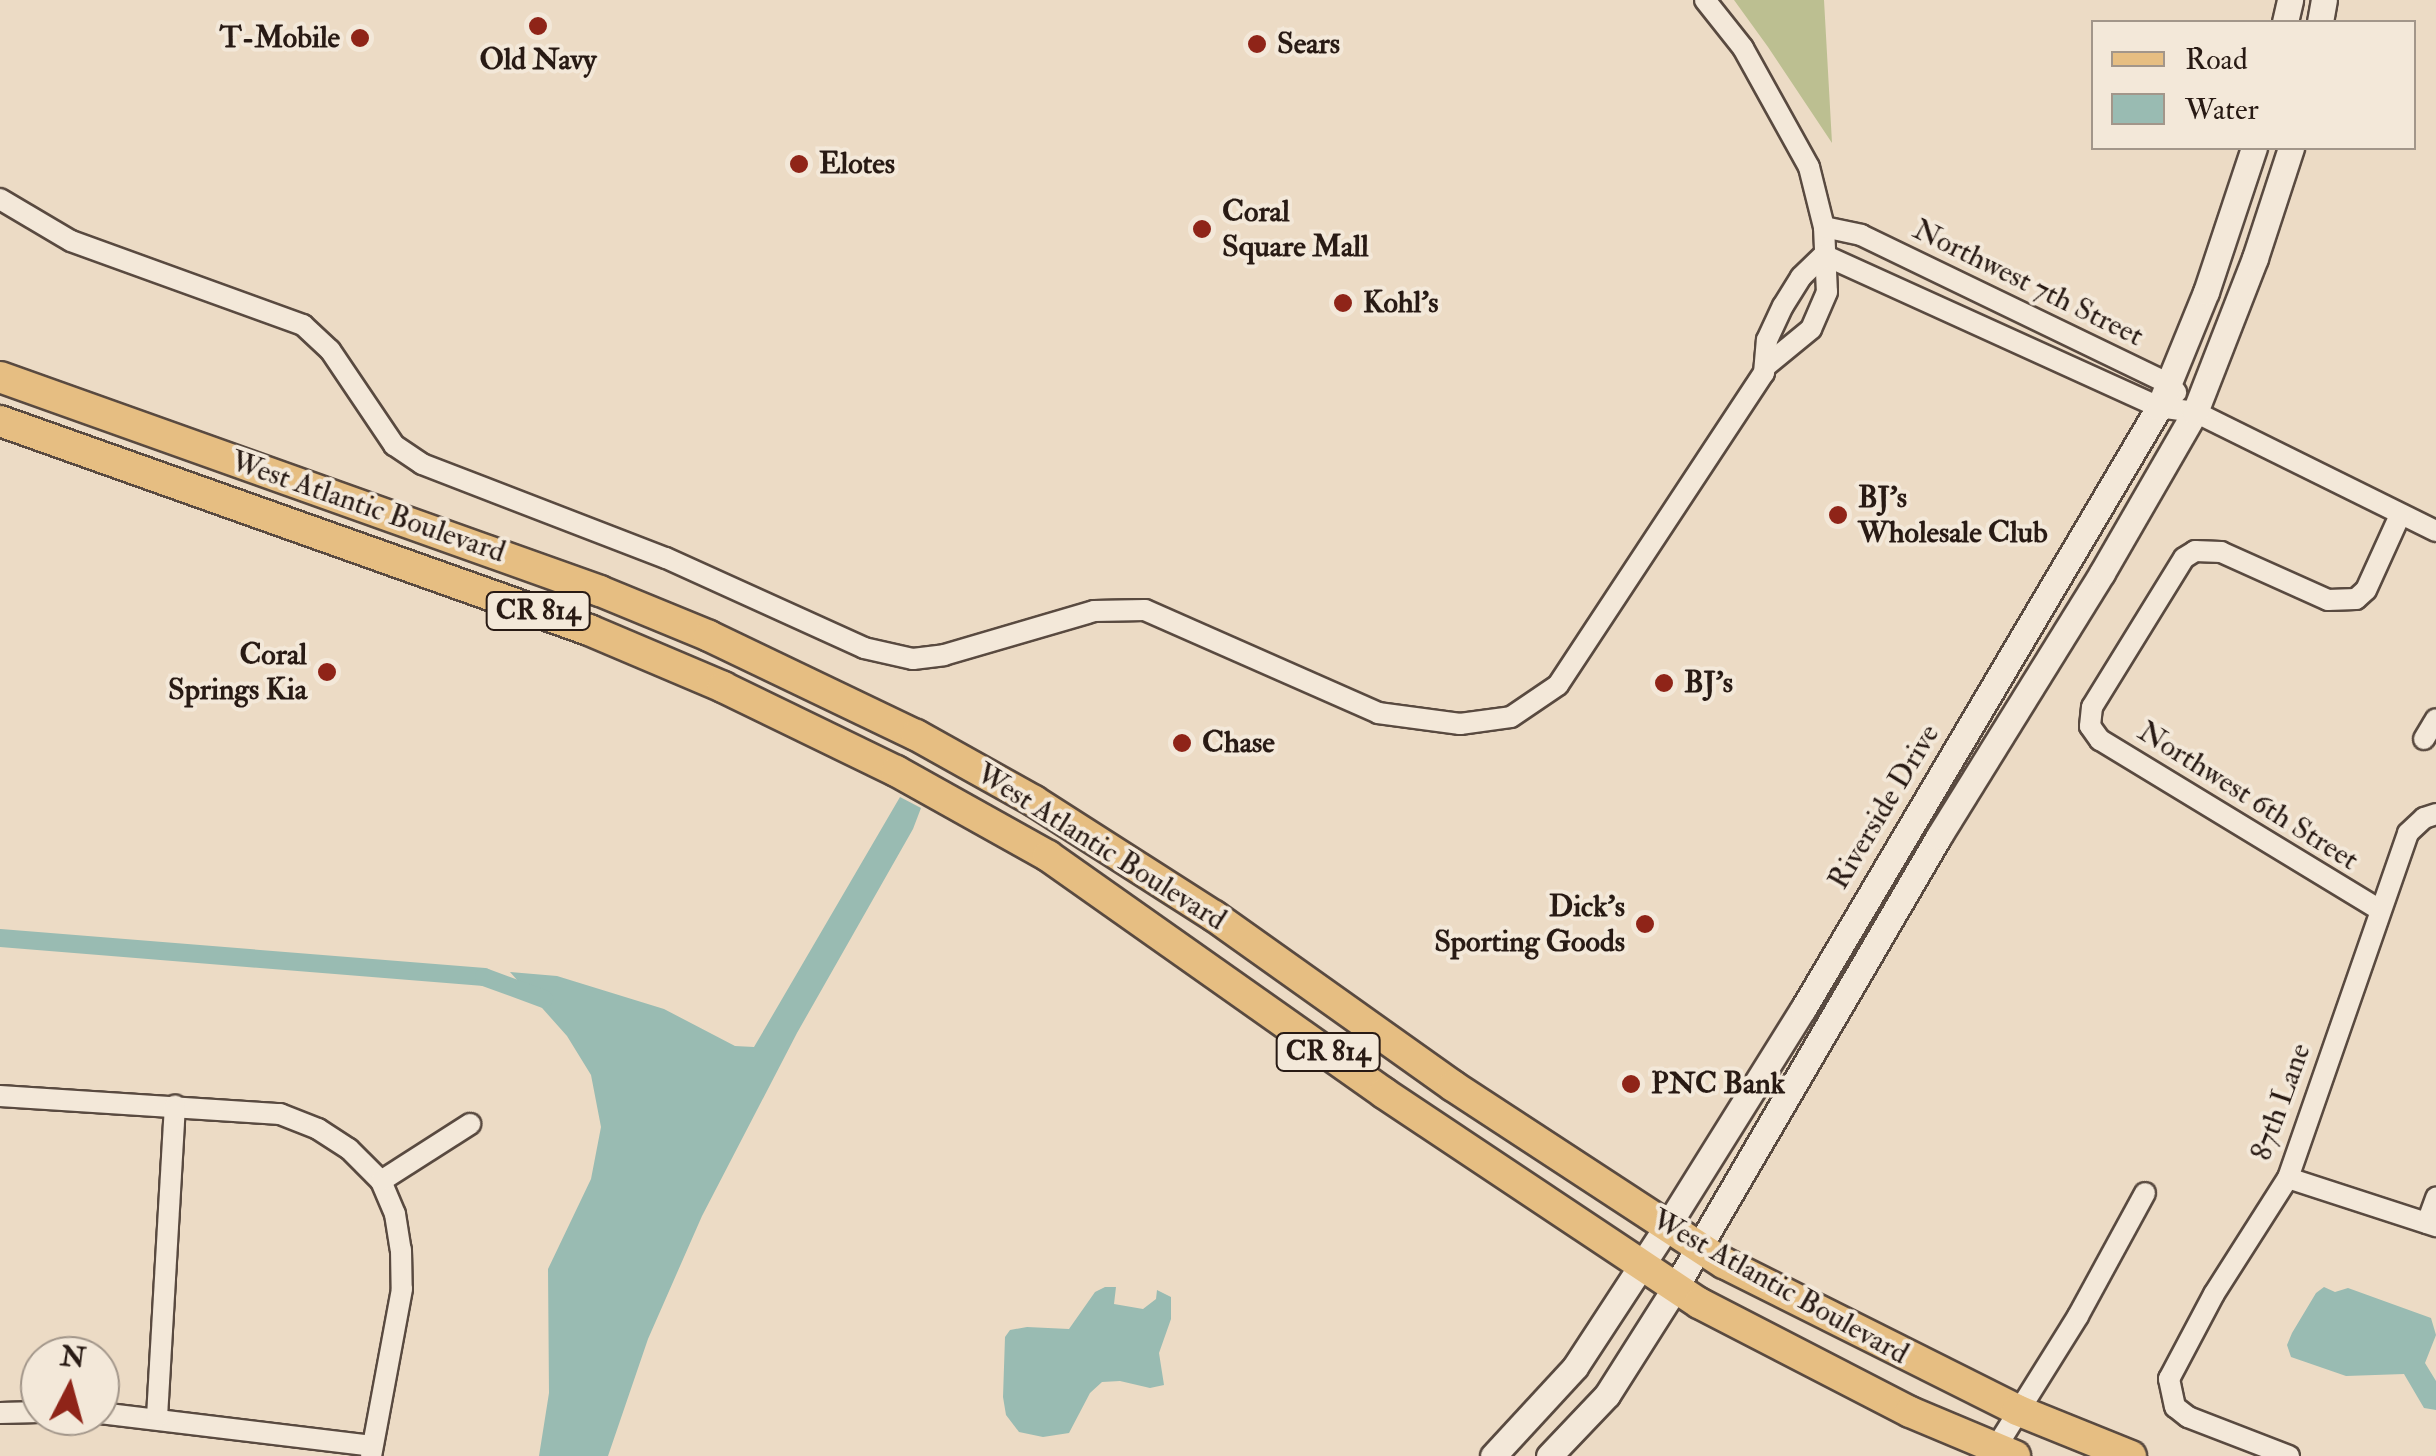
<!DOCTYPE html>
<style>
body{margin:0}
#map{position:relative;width:2436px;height:1456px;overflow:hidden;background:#ecdbc5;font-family:"IM FELL Double Pica",serif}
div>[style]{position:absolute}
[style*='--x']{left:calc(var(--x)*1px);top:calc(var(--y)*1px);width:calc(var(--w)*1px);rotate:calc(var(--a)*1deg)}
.green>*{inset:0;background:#bcbf91}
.water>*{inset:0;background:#99bbb2}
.canal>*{height:18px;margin:-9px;padding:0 9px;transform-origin:9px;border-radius:9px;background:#99bbb2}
.roads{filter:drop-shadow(2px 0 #594a40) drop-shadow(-2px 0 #594a40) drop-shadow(0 2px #594a40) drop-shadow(0 -2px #594a40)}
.minor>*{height:20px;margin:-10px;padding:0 10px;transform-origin:10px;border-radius:10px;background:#f3e8d9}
.tertiary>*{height:25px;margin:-12.5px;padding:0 12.5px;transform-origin:12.5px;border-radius:12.5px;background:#f3e8d9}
.primary>*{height:30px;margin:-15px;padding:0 15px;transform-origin:15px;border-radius:15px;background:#e6be82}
.dots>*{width:28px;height:28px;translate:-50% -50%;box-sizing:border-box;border:5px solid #f3e8d9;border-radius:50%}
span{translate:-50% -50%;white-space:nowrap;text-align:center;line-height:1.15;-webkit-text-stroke:8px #f3e8d9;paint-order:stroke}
.shield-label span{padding:2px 8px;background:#f3e8d9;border:2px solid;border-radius:8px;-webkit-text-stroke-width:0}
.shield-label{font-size:28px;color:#281a14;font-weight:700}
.poi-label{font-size:30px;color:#281a14;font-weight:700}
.right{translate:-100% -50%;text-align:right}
.left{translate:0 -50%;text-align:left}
.street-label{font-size:30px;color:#281a14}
.legend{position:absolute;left:2091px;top:20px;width:325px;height:130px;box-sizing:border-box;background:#f3e8d9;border:2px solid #a2968a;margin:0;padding:12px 18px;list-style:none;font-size:30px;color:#281a14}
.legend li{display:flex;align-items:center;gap:20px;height:50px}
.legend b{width:50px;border:2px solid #a2968a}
.north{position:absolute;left:20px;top:1336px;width:100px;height:100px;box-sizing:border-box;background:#f3e8d9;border:2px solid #a2968a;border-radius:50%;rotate:6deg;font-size:28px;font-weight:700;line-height:40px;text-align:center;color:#281a14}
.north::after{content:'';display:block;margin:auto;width:35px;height:45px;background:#8f2418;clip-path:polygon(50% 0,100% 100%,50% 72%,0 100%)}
</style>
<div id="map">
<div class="green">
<div style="clip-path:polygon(1734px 0,1824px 0,1832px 143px,1768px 47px)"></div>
</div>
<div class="water">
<div style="clip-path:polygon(900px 797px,921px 808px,913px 829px,797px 1033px,702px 1216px,648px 1339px,608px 1456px,539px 1456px,549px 1393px,548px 1269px,591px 1179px,601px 1127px,591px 1075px,567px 1036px,510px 972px,557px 976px,664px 1009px,735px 1046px,754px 1047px)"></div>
<div style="clip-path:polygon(1105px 1287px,1116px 1287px,1114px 1304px,1143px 1309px,1156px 1299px,1157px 1290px,1171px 1297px,1171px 1319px,1159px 1353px,1164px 1385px,1150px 1388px,1120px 1381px,1102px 1382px,1090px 1393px,1069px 1433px,1043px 1437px,1019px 1432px,1006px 1415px,1003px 1397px,1005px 1337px,1010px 1330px,1027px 1327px,1069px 1329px,1095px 1292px)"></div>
<div style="clip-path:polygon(2324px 1287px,2335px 1292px,2348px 1288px,2431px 1318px,2436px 1335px,2425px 1363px,2436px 1381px,2436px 1410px,2424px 1408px,2404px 1374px,2346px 1376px,2291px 1357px,2287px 1345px,2292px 1333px,2316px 1293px)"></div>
</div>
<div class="canal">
<div style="--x:0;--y:938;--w:486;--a:4.6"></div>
<div style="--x:484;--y:977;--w:64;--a:20.1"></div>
</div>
<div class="roads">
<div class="minor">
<div style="--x:1705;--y:0;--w:61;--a:51.6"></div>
<div style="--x:1743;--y:48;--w:136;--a:61"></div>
<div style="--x:1809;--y:167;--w:62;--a:76"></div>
<div style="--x:1824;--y:227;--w:65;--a:87.4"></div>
<div style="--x:1827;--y:292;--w:40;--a:113.4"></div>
<div style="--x:1811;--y:329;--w:58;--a:140.6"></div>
<div style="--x:0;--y:199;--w:82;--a:30.6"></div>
<div style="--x:71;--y:241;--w:247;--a:19.9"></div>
<div style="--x:303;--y:325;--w:37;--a:43"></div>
<div style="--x:330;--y:350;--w:115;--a:56"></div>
<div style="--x:394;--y:445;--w:34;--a:34"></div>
<div style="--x:422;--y:464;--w:261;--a:21.1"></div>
<div style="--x:666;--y:558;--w:217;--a:24.4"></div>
<div style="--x:864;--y:648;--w:50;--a:12.7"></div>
<div style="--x:913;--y:659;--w:31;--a:-7"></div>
<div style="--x:944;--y:655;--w:156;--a:-16.3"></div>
<div style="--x:1094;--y:611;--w:51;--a:-1.1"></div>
<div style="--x:1145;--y:610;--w:255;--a:23.8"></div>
<div style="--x:1378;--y:713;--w:83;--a:7.6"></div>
<div style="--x:1460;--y:724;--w:51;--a:-7.8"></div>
<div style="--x:1511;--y:717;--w:57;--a:-34.2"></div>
<div style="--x:1558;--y:685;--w:374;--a:-56.6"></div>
<div style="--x:1764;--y:373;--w:33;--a:-85"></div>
<div style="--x:1767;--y:340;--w:38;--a:-65"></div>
<div style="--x:1783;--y:306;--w:34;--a:-58"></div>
<div style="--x:1801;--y:277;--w:32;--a:-44"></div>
<div style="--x:1824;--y:227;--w:38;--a:12"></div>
<div style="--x:1861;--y:235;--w:342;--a:25.8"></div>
<div style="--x:2169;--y:384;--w:11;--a:49"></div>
<div style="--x:1824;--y:255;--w:368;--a:24.4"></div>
<div style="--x:2159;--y:407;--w:36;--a:8"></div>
<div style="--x:2195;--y:412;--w:269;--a:26.3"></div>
<div style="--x:2424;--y:739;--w:23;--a:-59"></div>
<div style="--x:2380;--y:910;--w:328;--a:-148.7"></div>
<div style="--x:2100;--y:740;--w:17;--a:-126"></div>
<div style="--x:2090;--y:726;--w:19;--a:-84"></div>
<div style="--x:2092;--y:707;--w:175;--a:-58.3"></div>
<div style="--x:2184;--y:558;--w:13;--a:-32"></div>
<div style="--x:2195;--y:551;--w:26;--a:2"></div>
<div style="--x:2221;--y:552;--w:117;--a:24.2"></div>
<div style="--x:2328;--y:600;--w:28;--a:-2"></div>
<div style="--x:2356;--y:599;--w:13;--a:-42"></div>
<div style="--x:2366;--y:590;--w:82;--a:-65.6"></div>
<div style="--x:0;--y:1096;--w:281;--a:3.7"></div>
<div style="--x:280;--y:1114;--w:41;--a:21.5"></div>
<div style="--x:318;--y:1129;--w:37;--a:33"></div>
<div style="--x:349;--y:1149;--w:45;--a:45"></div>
<div style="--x:381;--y:1181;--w:36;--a:67"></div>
<div style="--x:395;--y:1214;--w:36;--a:81"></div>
<div style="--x:401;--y:1250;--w:39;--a:89"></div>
<div style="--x:402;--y:1289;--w:170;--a:100.5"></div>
<div style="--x:2288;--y:1178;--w:156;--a:18"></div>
<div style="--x:381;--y:1181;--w:106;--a:-32.6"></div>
<div style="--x:2427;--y:1223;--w:27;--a:-70"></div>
<div style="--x:0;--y:1413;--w:40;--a:-1.4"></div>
<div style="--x:100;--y:1413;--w:274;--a:6.9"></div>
<div style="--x:157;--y:1417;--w:312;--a:-86.7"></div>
<div style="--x:1995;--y:1449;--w:157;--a:-58"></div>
<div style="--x:2078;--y:1316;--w:140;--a:-61.4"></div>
<div style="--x:2289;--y:1456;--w:108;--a:-158.9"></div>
<div style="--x:2188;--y:1417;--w:16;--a:-142"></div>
<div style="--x:2175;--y:1407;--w:29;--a:-102"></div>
<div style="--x:2169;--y:1379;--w:96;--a:-62.1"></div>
<div style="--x:2214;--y:1294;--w:138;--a:-57.5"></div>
<div style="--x:2288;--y:1178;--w:365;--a:-70.8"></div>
<div style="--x:2408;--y:833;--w:22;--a:-43"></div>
<div style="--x:2424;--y:818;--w:13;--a:-18"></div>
</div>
<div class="tertiary">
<div style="--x:2285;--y:22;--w:23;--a:-77"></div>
<div style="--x:2320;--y:22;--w:22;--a:-80"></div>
<div style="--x:1493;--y:1456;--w:121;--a:-47.3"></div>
<div style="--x:1575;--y:1367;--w:166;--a:-56.8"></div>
<div style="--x:1666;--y:1228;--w:258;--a:-58"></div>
<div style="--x:1803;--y:1009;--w:699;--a:-59.4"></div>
<div style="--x:2159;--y:407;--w:124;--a:-67.8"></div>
<div style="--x:2206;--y:292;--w:152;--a:-71.6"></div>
<div style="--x:1549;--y:1456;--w:84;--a:-46.4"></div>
<div style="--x:1607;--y:1395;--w:127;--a:-57.6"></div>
<div style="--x:1675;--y:1288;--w:523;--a:-59.71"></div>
<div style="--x:1939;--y:836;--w:309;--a:-58.2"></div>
<div style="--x:2102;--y:573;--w:186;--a:-60"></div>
<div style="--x:2195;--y:412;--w:165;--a:-68.7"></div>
<div style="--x:2255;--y:258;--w:116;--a:-71.9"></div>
</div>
<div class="primary">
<div style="--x:0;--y:377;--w:637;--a:19.63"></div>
<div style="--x:600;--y:591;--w:118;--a:22.4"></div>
<div style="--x:709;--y:636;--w:229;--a:25.6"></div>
<div style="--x:916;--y:735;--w:135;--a:29.2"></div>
<div style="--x:1034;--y:801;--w:214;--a:32.6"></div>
<div style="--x:1214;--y:916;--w:293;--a:35.4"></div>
<div style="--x:1453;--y:1086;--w:324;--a:33.2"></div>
<div style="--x:1724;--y:1263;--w:328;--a:26.6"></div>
<div style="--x:2017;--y:1410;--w:123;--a:22"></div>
<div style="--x:0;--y:421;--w:625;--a:19.54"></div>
<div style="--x:589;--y:630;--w:146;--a:23"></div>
<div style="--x:723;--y:687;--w:192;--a:25.9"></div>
<div style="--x:896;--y:771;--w:174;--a:29.2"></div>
<div style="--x:1048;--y:856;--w:411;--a:35.2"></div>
<div style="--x:1384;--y:1093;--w:379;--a:33.7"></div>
<div style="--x:1699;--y:1303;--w:237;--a:27.3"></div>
<div style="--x:1910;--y:1412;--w:114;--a:22.7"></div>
</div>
</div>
<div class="dots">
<div style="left:538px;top:26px;background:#8f2418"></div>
<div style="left:360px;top:38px;background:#8f2418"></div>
<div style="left:1257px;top:44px;background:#8f2418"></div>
<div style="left:799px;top:164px;background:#8f2418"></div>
<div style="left:1202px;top:229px;background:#8f2418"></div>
<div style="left:1343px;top:303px;background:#8f2418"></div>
<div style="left:1838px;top:515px;background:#8f2418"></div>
<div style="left:327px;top:672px;background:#8f2418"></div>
<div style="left:1664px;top:683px;background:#8f2418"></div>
<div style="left:1182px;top:743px;background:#8f2418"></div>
<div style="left:1645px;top:924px;background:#8f2418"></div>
<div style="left:1631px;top:1084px;background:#8f2418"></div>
</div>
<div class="shield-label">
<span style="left:538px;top:611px">CR 814</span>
<span style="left:1328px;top:1052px">CR 814</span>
</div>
<div class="poi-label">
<span class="right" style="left:340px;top:38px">T-Mobile</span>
<span class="left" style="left:1277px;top:44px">Sears</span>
<span style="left:538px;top:60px">Old Navy</span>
<span class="left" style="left:819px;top:164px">Elotes</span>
<span class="left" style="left:1222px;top:229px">Coral<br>Square Mall</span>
<span class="left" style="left:1363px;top:303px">Kohl's</span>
<span class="left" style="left:1858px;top:515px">BJ's<br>Wholesale Club</span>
<span class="right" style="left:307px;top:672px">Coral<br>Springs Kia</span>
<span class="left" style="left:1684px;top:683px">BJ's</span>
<span class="left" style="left:1202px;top:743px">Chase</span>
<span class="right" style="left:1625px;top:924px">Dick's<br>Sporting Goods</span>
<span class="left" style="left:1651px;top:1084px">PNC Bank</span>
</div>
<div class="street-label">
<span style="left:2028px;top:283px;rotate:26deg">Northwest 7th Street</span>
<span style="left:368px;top:507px;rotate:19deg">West Atlantic Boulevard</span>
<span style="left:2248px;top:796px;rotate:32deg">Northwest 6th Street</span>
<span style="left:1884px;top:807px;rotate:-59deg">Riverside Drive</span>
<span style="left:1101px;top:847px;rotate:32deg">West Atlantic Boulevard</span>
<span style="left:2281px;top:1102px;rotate:-70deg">87th Lane</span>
<span style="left:1780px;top:1287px;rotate:29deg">West Atlantic Boulevard</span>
</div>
<ul class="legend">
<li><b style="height:12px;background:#e6be82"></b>Road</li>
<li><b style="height:28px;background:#99bbb2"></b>Water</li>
</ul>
<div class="north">N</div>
</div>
